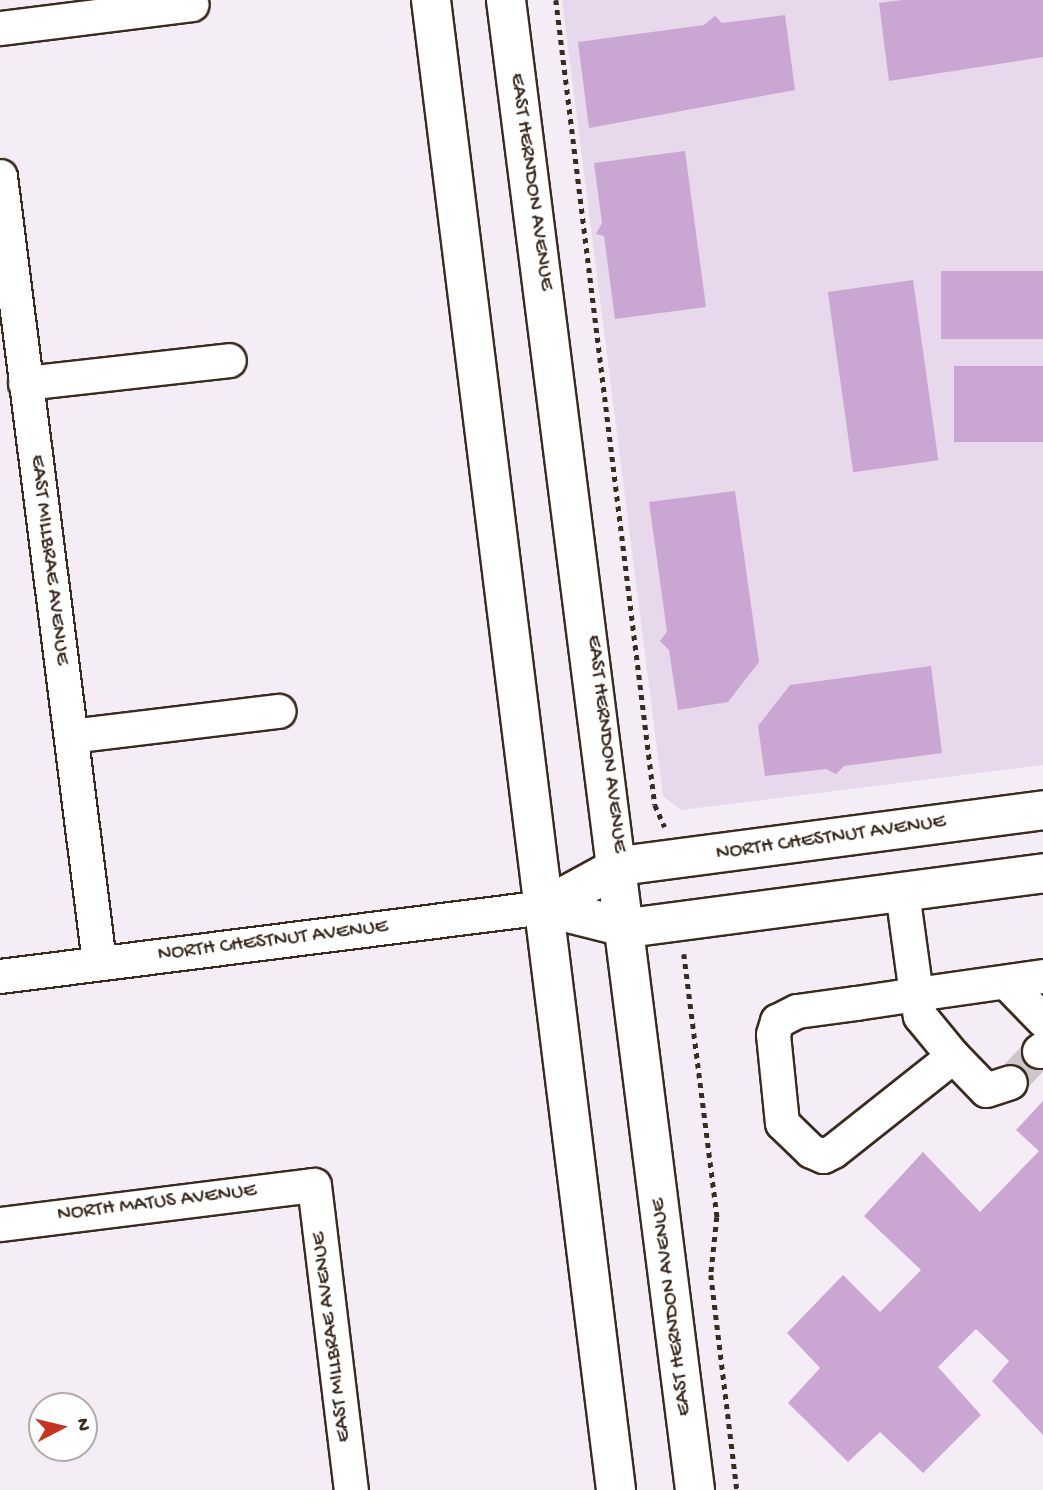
<!DOCTYPE html>
<style>
body{margin:0}
#map{position:relative;width:1043px;height:1490px;overflow:hidden;background:#f4edf6;font-family:"Gochi Hand",sans-serif}
div>[style]{position:absolute}
[style*='--x']{left:calc(var(--x)*1px);top:calc(var(--y)*1px);width:calc(var(--w)*1px);rotate:calc(var(--a)*1deg)}
.built>*{inset:0;background:#e7d8eb}
.building>*{inset:0;background:#caa7d2;transform-origin:0 0}
.minor-tunnel>*{height:33px;margin-top:-16.5px;transform-origin:0;background:repeating-linear-gradient(90deg,#cfc6cb 0 33px,transparent 0 50px)}
.path>*{height:4.5px;margin-top:-2.25px;transform-origin:0;background:repeating-linear-gradient(90deg,#3b2a1e 0 5px,transparent 0 10px)}
.roads{filter:drop-shadow(2px 0 #3b2a1e) drop-shadow(-2px 0 #3b2a1e) drop-shadow(0 2px #3b2a1e) drop-shadow(0 -2px #3b2a1e)}
.minor>*{height:33px;margin:-16.5px;padding:0 16.5px;transform-origin:16.5px;border-radius:16.5px;background:#fff}
.major>*{height:38px;margin:-19px;padding:0 19px;transform-origin:19px;border-radius:19px;background:#fff}
span{translate:-50% -50%;white-space:nowrap;text-align:center;line-height:1.15;-webkit-text-stroke:5px #fff;paint-order:stroke}
.street-label{font-size:21px;color:#3b2a1e}
.north{position:absolute;left:28px;top:1392px;width:70px;height:70px;box-sizing:border-box;background:#fff;border:2px solid #b1aaa5;border-radius:50%;rotate:83deg;font-size:19px;font-weight:700;line-height:28px;text-align:center;color:#3b2a1e}
.north::after{content:'';display:block;margin:auto;width:24px;height:32px;background:#c8321e;clip-path:polygon(50% 0,100% 100%,50% 72%,0 100%)}
</style>
<div id="map">
<div class="built">
<div style="clip-path:polygon(562px 0,1043px 0,1043px 765px,681px 810px,663px 796px)"></div>
</div>
<div class="building">
<div style="clip-path:polygon(903px 0,1043px 0,1043px 57px,889px 81px,879px 3px)"></div>
<div style="clip-path:polygon(785px 15px,795px 90px,589px 128px,578px 42px,704px 25px,715px 16px,722px 23px)"></div>
<div style="clip-path:polygon(685px 151px,706px 307px,615px 319px,604px 236px,596px 234px,602px 223px,594px 163px)"></div>
<div style="left:1043px;top:271px;width:68px;height:102px;rotate:90deg"></div>
<div style="left:913px;top:280px;width:182px;height:86px;rotate:82deg"></div>
<div style="left:1043px;top:366px;width:76px;height:89px;rotate:90deg"></div>
<div style="clip-path:polygon(735px 491px,759px 662px,728px 702px,678px 710px,669px 650px,660px 641px,667px 632px,649px 502px)"></div>
<div style="clip-path:polygon(931px 666px,942px 753px,844px 766px,836px 774px,826px 769px,765px 776px,758px 726px,790px 685px)"></div>
<div style="clip-path:polygon(1043px 1101px,1043px 1435px,992px 1381px,1009px 1361px,976px 1329px,938px 1367px,981px 1415px,923px 1473px,880px 1432px,848px 1462px,788px 1403px,820px 1368px,787px 1333px,843px 1275px,880px 1312px,921px 1270px,864px 1216px,923px 1152px,980px 1212px,1039px 1151px,1016px 1130px)"></div>
</div>
<div class="minor-tunnel">
<div style="--x:1010;--y:1082;--w:42;--a:-46.9"></div>
</div>
<div class="path">
<div style="--x:556;--y:0;--w:811;--a:82.99"></div>
<div style="--x:655;--y:805;--w:24;--a:66"></div>
<div style="--x:684;--y:954;--w:265;--a:82.8"></div>
<div style="--x:717;--y:1217;--w:58;--a:95.9"></div>
<div style="--x:711;--y:1275;--w:217;--a:83.1"></div>
</div>
<div class="roads">
<div class="minor">
<div style="--x:0;--y:28;--w:193;--a:-7.1"></div>
<div style="--x:0;--y:176;--w:792;--a:82.82"></div>
<div style="--x:25;--y:383;--w:205;--a:-6.4"></div>
<div style="--x:71;--y:736;--w:209;--a:-6.9"></div>
<div style="--x:902;--y:892;--w:103;--a:82.2"></div>
<div style="--x:916;--y:994;--w:22;--a:80"></div>
<div style="--x:920;--y:1016;--w:52;--a:50.5"></div>
<div style="--x:953;--y:1056;--w:153;--a:141.6"></div>
<div style="--x:833;--y:1151;--w:11;--a:153"></div>
<div style="--x:823;--y:1156;--w:13;--a:-157"></div>
<div style="--x:811;--y:1151;--w:40;--a:-136"></div>
<div style="--x:782;--y:1123;--w:89;--a:-95.8"></div>
<div style="--x:773;--y:1034;--w:14;--a:-73"></div>
<div style="--x:777;--y:1021;--w:22;--a:-27"></div>
<div style="--x:797;--y:1011;--w:60;--a:-7.7"></div>
<div style="--x:856;--y:1003;--w:61;--a:-8.5"></div>
<div style="--x:916;--y:994;--w:128;--a:-8.1"></div>
<div style="--x:0;--y:976;--w:549;--a:-7.22"></div>
<div style="--x:1006;--y:982;--w:53;--a:45.8"></div>
<div style="--x:1039;--y:1051;--w:5;--a:-37"></div>
<div style="--x:953;--y:1056;--w:47;--a:45.9"></div>
<div style="--x:986;--y:1090;--w:25;--a:-18"></div>
<div style="--x:0;--y:1224;--w:316;--a:-7.1"></div>
<div style="--x:314;--y:1185;--w:307;--a:83.1"></div>
</div>
<div class="major">
<div style="--x:431;--y:0;--w:1501;--a:82.92"></div>
<div style="--x:506;--y:0;--w:1502;--a:82.77"></div>
<div style="--x:545;--y:907;--w:85;--a:-28.7"></div>
<div style="--x:620;--y:866;--w:427;--a:-7.5"></div>
<div style="--x:545;--y:907;--w:86;--a:14.2"></div>
<div style="--x:628;--y:928;--w:419;--a:-7.5"></div>
</div>
</div>
<div class="street-label">
<span style="left:530px;top:182px;rotate:82deg">EAST HERNDON AVENUE</span>
<span style="left:48px;top:560px;rotate:83deg">EAST MILLBRAE AVENUE</span>
<span style="left:605px;top:744px;rotate:83deg">EAST HERNDON AVENUE</span>
<span style="left:831px;top:839px;rotate:-8deg">NORTH CHESTNUT AVENUE</span>
<span style="left:273px;top:942px;rotate:-7deg">NORTH CHESTNUT AVENUE</span>
<span style="left:157px;top:1204px;rotate:-7deg">NORTH MATUS AVENUE</span>
<span style="left:673px;top:1307px;rotate:-97deg">EAST HERNDON AVENUE</span>
<span style="left:333px;top:1337px;rotate:-97deg">EAST MILLBRAE AVENUE</span>
</div>
<div class="north">N</div>
</div>
